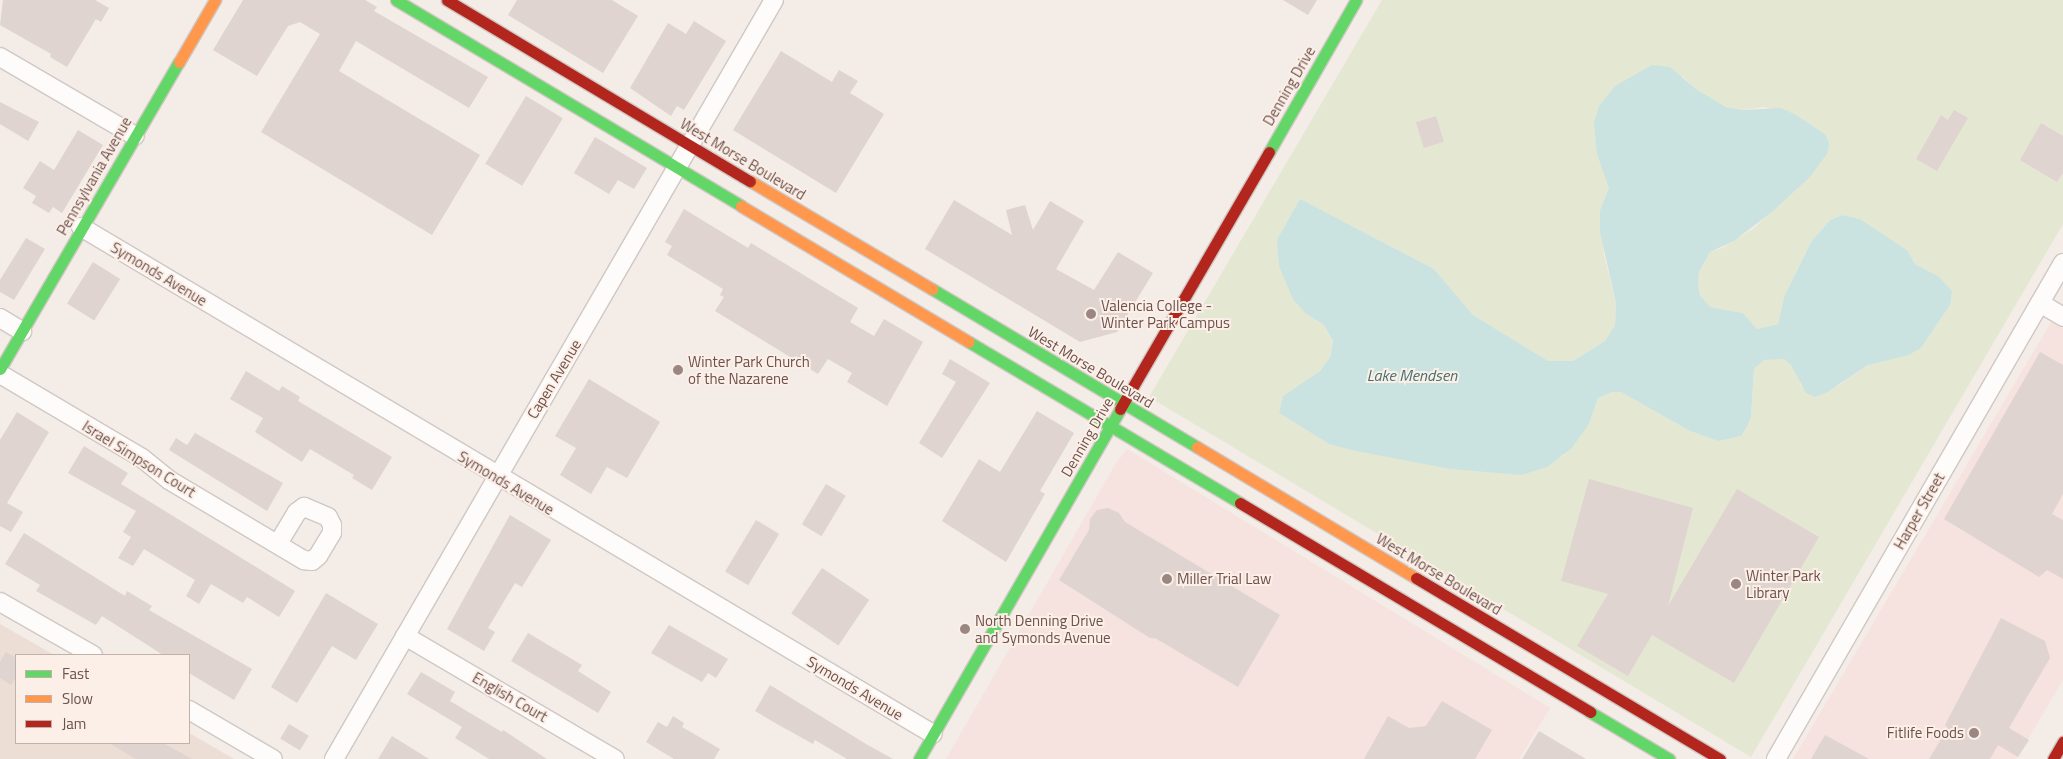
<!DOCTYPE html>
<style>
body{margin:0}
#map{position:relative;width:2063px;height:759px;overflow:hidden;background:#f3ece7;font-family:"Titillium Web",sans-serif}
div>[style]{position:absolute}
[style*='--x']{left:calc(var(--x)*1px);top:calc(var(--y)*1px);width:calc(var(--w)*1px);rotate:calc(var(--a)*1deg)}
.residential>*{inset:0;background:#ecddd5}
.commercial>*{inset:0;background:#f6e2de}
.green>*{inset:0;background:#e4e8d3}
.water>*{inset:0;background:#cae3e0}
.building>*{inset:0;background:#dfd4d0;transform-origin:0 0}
.roads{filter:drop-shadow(1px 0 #d0c7c3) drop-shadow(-1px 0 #d0c7c3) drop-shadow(0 1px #d0c7c3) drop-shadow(0 -1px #d0c7c3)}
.street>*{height:18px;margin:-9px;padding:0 9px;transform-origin:9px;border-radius:9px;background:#fdfcfb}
.fast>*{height:11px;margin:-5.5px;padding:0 5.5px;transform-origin:5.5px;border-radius:5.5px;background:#63d668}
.slow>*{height:11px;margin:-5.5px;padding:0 5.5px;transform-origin:5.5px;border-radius:5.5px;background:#ff974d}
.jam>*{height:11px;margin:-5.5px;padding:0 5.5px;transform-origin:5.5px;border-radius:5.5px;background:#b3261e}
.dots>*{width:14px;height:14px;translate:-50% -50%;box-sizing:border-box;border:2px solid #fcefe7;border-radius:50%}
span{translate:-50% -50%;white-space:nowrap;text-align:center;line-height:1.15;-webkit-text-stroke:4px #fcefe7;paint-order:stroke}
.street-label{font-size:15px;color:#6c514c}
.poi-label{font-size:15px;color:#6c514c}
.left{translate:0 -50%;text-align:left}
.right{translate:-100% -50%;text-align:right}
.water-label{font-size:16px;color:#42716f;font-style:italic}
.legend{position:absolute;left:15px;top:654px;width:175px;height:90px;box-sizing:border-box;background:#fcefe7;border:1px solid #c2b0a9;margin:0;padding:6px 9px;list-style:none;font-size:15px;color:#6c514c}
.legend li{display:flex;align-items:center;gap:10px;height:25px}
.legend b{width:25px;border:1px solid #c2b0a9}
</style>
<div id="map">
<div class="residential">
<div style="clip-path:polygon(0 624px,54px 655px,16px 655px,16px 743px,189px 743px,189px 733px,234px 759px,0 759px)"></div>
</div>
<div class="commercial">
<div style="clip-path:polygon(2063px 302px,2063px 680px,2016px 759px,1793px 759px)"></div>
<div style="clip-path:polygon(1127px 449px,1550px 708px,1519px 759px,946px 759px,1115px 465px)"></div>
</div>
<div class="green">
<div style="clip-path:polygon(evenodd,1382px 0,2063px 0,2063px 224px,1751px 757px,1149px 397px,1382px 0,1682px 76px,1696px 89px,1726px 107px,1743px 110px,1764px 107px,1798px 116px,1825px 134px,1811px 176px,1753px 229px,1722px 248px,1710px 252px,1699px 272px,1698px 285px,1700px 295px,1710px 307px,1743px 313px,1757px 329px,1778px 324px,1784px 297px,1811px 242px,1830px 220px,1842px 215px,1860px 219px,1907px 250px,1915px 264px,1938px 276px,1950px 305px,1921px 348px,1868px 365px,1838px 386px,1801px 386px,1798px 372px,1792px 365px,1784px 359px,1764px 360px,1754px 369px,1751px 417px,1718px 441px,1690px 431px,1621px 392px,1612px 392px,1598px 398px,1589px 424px,1563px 456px,1486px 471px,1450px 469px,1329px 444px,1279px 413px,1283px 396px,1320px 371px,1330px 357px,1333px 341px,1324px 325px,1305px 313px,1340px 220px,1434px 269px,1473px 315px,1548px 361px,1573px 361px,1605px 341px,1615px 325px,1616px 303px,1604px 255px,1600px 210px,1609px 188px,1604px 171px,1682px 76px)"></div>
</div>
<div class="water">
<div style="clip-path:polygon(1652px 65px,1670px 67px,1696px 89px,1726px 107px,1743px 110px,1781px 108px,1798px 116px,1825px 134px,1829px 143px,1828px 152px,1811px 176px,1772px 212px,1734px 241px,1710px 252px,1699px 272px,1698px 285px,1700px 295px,1710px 307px,1743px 313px,1757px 329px,1778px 324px,1784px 297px,1811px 242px,1830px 220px,1842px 215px,1860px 219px,1907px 250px,1915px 264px,1938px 276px,1952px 291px,1950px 305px,1921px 348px,1909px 355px,1868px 365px,1826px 393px,1815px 397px,1806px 393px,1791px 365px,1784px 359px,1764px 360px,1754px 369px,1751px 417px,1746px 428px,1741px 436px,1718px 441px,1690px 431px,1621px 392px,1612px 392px,1598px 398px,1589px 424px,1572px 448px,1547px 467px,1522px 475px,1450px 469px,1356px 451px,1329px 444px,1279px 413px,1283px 396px,1320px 371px,1330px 357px,1333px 341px,1324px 325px,1305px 313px,1293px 299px,1279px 266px,1277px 240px,1300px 199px,1434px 269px,1473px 315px,1548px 361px,1573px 361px,1605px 341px,1615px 325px,1616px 303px,1600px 232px,1600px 210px,1609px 188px,1597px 154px,1594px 123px,1599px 106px,1615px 86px)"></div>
</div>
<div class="building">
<div style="clip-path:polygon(3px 0,95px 0,109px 8px,101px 22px,96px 19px,67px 67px,50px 57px,51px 54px,0 25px)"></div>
<div style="clip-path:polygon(243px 0,365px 0,377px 7px,374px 11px,488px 77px,469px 108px,356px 41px,339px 71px,480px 155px,432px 235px,261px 132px,320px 34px,300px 22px,288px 26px,257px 76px,213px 50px)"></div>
<div style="clip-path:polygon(517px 0,612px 0,638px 16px,603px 73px,508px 15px)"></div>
<div style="clip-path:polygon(1283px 0,1317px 0,1308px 15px)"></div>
<div style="clip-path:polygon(694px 21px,726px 41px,684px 110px,677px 106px,671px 116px,630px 88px,668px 23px,686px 34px)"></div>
<div style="clip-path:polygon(781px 51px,832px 82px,839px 70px,858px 81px,850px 93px,884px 114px,836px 193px,733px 130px)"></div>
<div style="left:526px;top:96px;width:43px;height:79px;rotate:31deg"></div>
<div style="clip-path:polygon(0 102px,39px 122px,28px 141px,0 124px)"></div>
<div style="clip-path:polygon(1954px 110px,1968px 118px,1937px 171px,1916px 159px,1941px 115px,1948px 120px)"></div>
<div style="left:1436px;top:116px;width:27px;height:21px;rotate:73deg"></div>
<div style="clip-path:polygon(2041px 123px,2063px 136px,2063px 173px,2057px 182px,2020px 160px)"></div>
<div style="clip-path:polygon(78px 130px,103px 145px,62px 213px,53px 207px,49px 213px,32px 203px,36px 196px,23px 188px,40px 161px,54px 170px)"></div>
<div style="clip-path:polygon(595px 137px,647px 168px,634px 189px,618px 180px,609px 194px,574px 173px)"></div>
<div style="clip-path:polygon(954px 200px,1012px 235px,1006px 210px,1025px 205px,1033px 230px,1050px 201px,1084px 221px,1056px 269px,1094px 290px,1118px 252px,1153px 273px,1117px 332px,1080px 342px,925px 249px)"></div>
<div style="clip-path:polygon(684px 209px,748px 248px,751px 243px,858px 308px,850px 322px,874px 336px,884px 319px,923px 342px,887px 406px,847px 382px,852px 373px,828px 359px,818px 374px,715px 311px,724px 297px,720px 295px,723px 289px,667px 255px,672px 246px,665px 242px)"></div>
<div style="clip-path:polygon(26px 238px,45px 249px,14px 300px,0 292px,0 280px)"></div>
<div style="left:93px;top:262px;width:32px;height:49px;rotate:32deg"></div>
<div style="clip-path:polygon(2040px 352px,2063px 365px,2063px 494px,2052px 514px,2063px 520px,2063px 579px,2047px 570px,2039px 577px,1944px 519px)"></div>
<div style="clip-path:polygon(950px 359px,990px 383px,942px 458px,919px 443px,956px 382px,942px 374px)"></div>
<div style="clip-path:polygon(246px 371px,279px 391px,282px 386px,300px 397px,298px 401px,392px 457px,372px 490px,352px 478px,354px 475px,310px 449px,302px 462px,255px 432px,263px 418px,230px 399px)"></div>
<div style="clip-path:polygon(589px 379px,660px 422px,627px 478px,607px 467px,591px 494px,560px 475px,576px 448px,555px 436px)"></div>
<div style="clip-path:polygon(1037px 411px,1074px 433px,1040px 491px,1045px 494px,1006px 562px,942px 521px,979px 459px,1000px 472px)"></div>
<div style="clip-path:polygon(17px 412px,49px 432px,7px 503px,23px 512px,11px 532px,0 526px,0 440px)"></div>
<div style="clip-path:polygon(195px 433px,283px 483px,267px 511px,169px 450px,176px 438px,187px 445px)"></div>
<div style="clip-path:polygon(84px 446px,128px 473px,121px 484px,295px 591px,279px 617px,247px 597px,243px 603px,211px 584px,199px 604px,186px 596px,195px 580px,144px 549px,133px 566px,118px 558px,131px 537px,123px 532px,136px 511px,68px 473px)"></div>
<div style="clip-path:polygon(1589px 479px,1693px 508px,1668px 606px,1737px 489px,1819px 537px,1734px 683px,1652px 635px,1628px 676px,1577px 646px,1608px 594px,1561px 581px)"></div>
<div style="left:826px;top:484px;width:23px;height:47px;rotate:31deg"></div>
<div style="clip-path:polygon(1108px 508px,1119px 513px,1125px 522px,1280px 615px,1238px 687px,1155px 638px,1150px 638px,1059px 580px,1089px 530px,1090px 519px,1097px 510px)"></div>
<div style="clip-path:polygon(510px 515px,551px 540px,522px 587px,515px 583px,488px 628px,495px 632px,484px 651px,447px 629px)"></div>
<div style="left:756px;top:520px;width:27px;height:60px;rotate:31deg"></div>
<div style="clip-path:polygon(24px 533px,125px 596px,127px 591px,152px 606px,149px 610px,252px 669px,234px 700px,189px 673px,189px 655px,163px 655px,102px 616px,96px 625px,36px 591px,40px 585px,5px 564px)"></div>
<div style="left:822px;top:568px;width:57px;height:55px;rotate:34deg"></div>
<div style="clip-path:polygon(326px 593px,378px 624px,356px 660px,332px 646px,297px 703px,271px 687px)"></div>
<div style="clip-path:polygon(2001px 618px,2045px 641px,2050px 658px,2009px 728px,2029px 740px,2018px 757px,1998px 745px,1990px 759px,1929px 759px,1948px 728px,1945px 725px)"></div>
<div style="clip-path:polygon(669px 625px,728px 659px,716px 678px,708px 673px,702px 682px,651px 653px)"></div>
<div style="clip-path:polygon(528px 633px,582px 665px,578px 671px,611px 692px,598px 713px,511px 661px)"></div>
<div style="clip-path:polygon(6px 652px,16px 658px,16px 677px,11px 685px,0 678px,0 662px)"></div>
<div style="clip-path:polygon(421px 672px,455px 692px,450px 701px,502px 732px,503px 730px,547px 759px,489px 759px,455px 738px,462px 727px,407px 694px)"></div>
<div style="clip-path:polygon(770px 685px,866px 744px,893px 759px,847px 759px,815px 740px,813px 744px,777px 724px,755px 711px)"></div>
<div style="clip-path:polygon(1442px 701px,1492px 730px,1475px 759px,1364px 759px,1388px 716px,1409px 728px,1426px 726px)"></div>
<div style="clip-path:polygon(673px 716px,684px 723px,682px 727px,720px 749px,714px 759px,674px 759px,646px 742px,658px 722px,667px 727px)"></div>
<div style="left:289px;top:724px;width:23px;height:17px;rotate:31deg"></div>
<div style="clip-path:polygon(1539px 731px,1586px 759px,1522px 759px)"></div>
<div style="clip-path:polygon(1825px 735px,1869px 759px,1811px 759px)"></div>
<div style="clip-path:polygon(392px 736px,429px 759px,378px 759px)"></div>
<div style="clip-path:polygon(109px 743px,163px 743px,192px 759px,136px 759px)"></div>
</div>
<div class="roads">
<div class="street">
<div style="--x:0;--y:57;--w:156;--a:30.3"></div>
<div style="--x:81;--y:227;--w:991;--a:30.76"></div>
<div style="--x:2040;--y:303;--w:27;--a:31"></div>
<div style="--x:0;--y:318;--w:26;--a:31"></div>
<div style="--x:0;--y:374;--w:165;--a:30.6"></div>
<div style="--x:142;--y:458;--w:35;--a:39"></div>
<div style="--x:169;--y:480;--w:157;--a:30.7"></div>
<div style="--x:304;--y:560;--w:8;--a:7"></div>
<div style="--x:312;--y:561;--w:8;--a:-40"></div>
<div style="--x:318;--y:556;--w:27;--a:-59"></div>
<div style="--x:332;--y:533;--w:8;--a:-90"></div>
<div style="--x:332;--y:525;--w:9;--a:-117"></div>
<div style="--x:328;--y:517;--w:26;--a:-157"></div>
<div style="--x:304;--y:507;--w:9;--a:144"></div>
<div style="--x:297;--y:512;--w:37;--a:121"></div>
<div style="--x:0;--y:602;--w:107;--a:29.7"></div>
<div style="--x:405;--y:636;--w:243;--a:30.4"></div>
<div style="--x:189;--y:710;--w:97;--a:30.3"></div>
<div style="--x:334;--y:759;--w:877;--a:-59.9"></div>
<div style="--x:1776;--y:759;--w:573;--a:-59.95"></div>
</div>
<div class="fast">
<div style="--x:396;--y:0;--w:402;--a:30.8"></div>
<div style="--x:1269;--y:152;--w:175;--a:-60.2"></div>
<div style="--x:932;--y:289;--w:309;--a:30.8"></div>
<div style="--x:969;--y:342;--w:315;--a:30.7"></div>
<div style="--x:0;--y:369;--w:355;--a:-59.8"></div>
<div style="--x:1590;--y:712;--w:92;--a:30.7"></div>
<div style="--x:919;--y:759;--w:404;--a:-60.1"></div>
</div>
<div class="slow">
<div style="--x:179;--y:62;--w:72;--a:-59.9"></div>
<div style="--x:750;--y:181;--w:212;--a:30.7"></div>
<div style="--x:741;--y:206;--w:265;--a:30.8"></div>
<div style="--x:1197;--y:447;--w:255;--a:30.9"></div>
</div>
<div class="jam">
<div style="--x:447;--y:0;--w:353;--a:30.9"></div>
<div style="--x:1120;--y:409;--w:297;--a:-59.9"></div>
<div style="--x:1240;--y:503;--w:408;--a:30.8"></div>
<div style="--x:1416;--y:578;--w:354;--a:30.8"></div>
<div style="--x:2053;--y:759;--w:20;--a:-60"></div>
</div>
</div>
<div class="dots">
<div style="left:1091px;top:314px;background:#9b8782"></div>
<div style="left:678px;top:370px;background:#9b8782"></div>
<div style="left:1167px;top:579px;background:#9b8782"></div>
<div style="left:1736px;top:584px;background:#9b8782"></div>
<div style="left:965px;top:629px;background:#9b8782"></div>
<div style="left:1974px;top:733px;background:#9b8782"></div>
</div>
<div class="street-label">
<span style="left:1289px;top:86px;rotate:-60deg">Denning Drive</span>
<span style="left:743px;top:159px;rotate:31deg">West Morse Boulevard</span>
<span style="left:94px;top:176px;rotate:-60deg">Pennsylvania Avenue</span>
<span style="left:159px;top:274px;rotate:31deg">Symonds Avenue</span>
<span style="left:1091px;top:367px;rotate:31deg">West Morse Boulevard</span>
<span style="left:554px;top:379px;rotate:-59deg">Capen Avenue</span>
<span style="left:1087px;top:437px;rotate:-60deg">Denning Drive</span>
<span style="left:139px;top:459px;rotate:32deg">Israel Simpson Court</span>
<span style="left:506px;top:483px;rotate:31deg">Symonds Avenue</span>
<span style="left:1919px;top:511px;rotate:-60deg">Harper Street</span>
<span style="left:1439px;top:574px;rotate:31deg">West Morse Boulevard</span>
<span style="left:855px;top:688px;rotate:31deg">Symonds Avenue</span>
<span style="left:510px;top:697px;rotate:30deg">English Court</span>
</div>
<div class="poi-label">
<span class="left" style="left:1101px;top:314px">Valencia College -<br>Winter Park Campus</span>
<span class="left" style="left:688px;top:370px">Winter Park Church<br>of the Nazarene</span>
<span class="left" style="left:1746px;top:584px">Winter Park<br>Library</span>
<span class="left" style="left:1177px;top:579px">Miller Trial Law</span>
<span class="left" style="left:975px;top:629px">North Denning Drive<br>and Symonds Avenue</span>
<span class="right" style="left:1964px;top:733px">Fitlife Foods</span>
</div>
<div class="water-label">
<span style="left:1412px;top:375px">Lake Mendsen</span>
</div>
<ul class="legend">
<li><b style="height:6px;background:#63d668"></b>Fast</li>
<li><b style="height:6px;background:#ff974d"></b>Slow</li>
<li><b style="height:6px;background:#b3261e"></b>Jam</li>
</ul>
</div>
